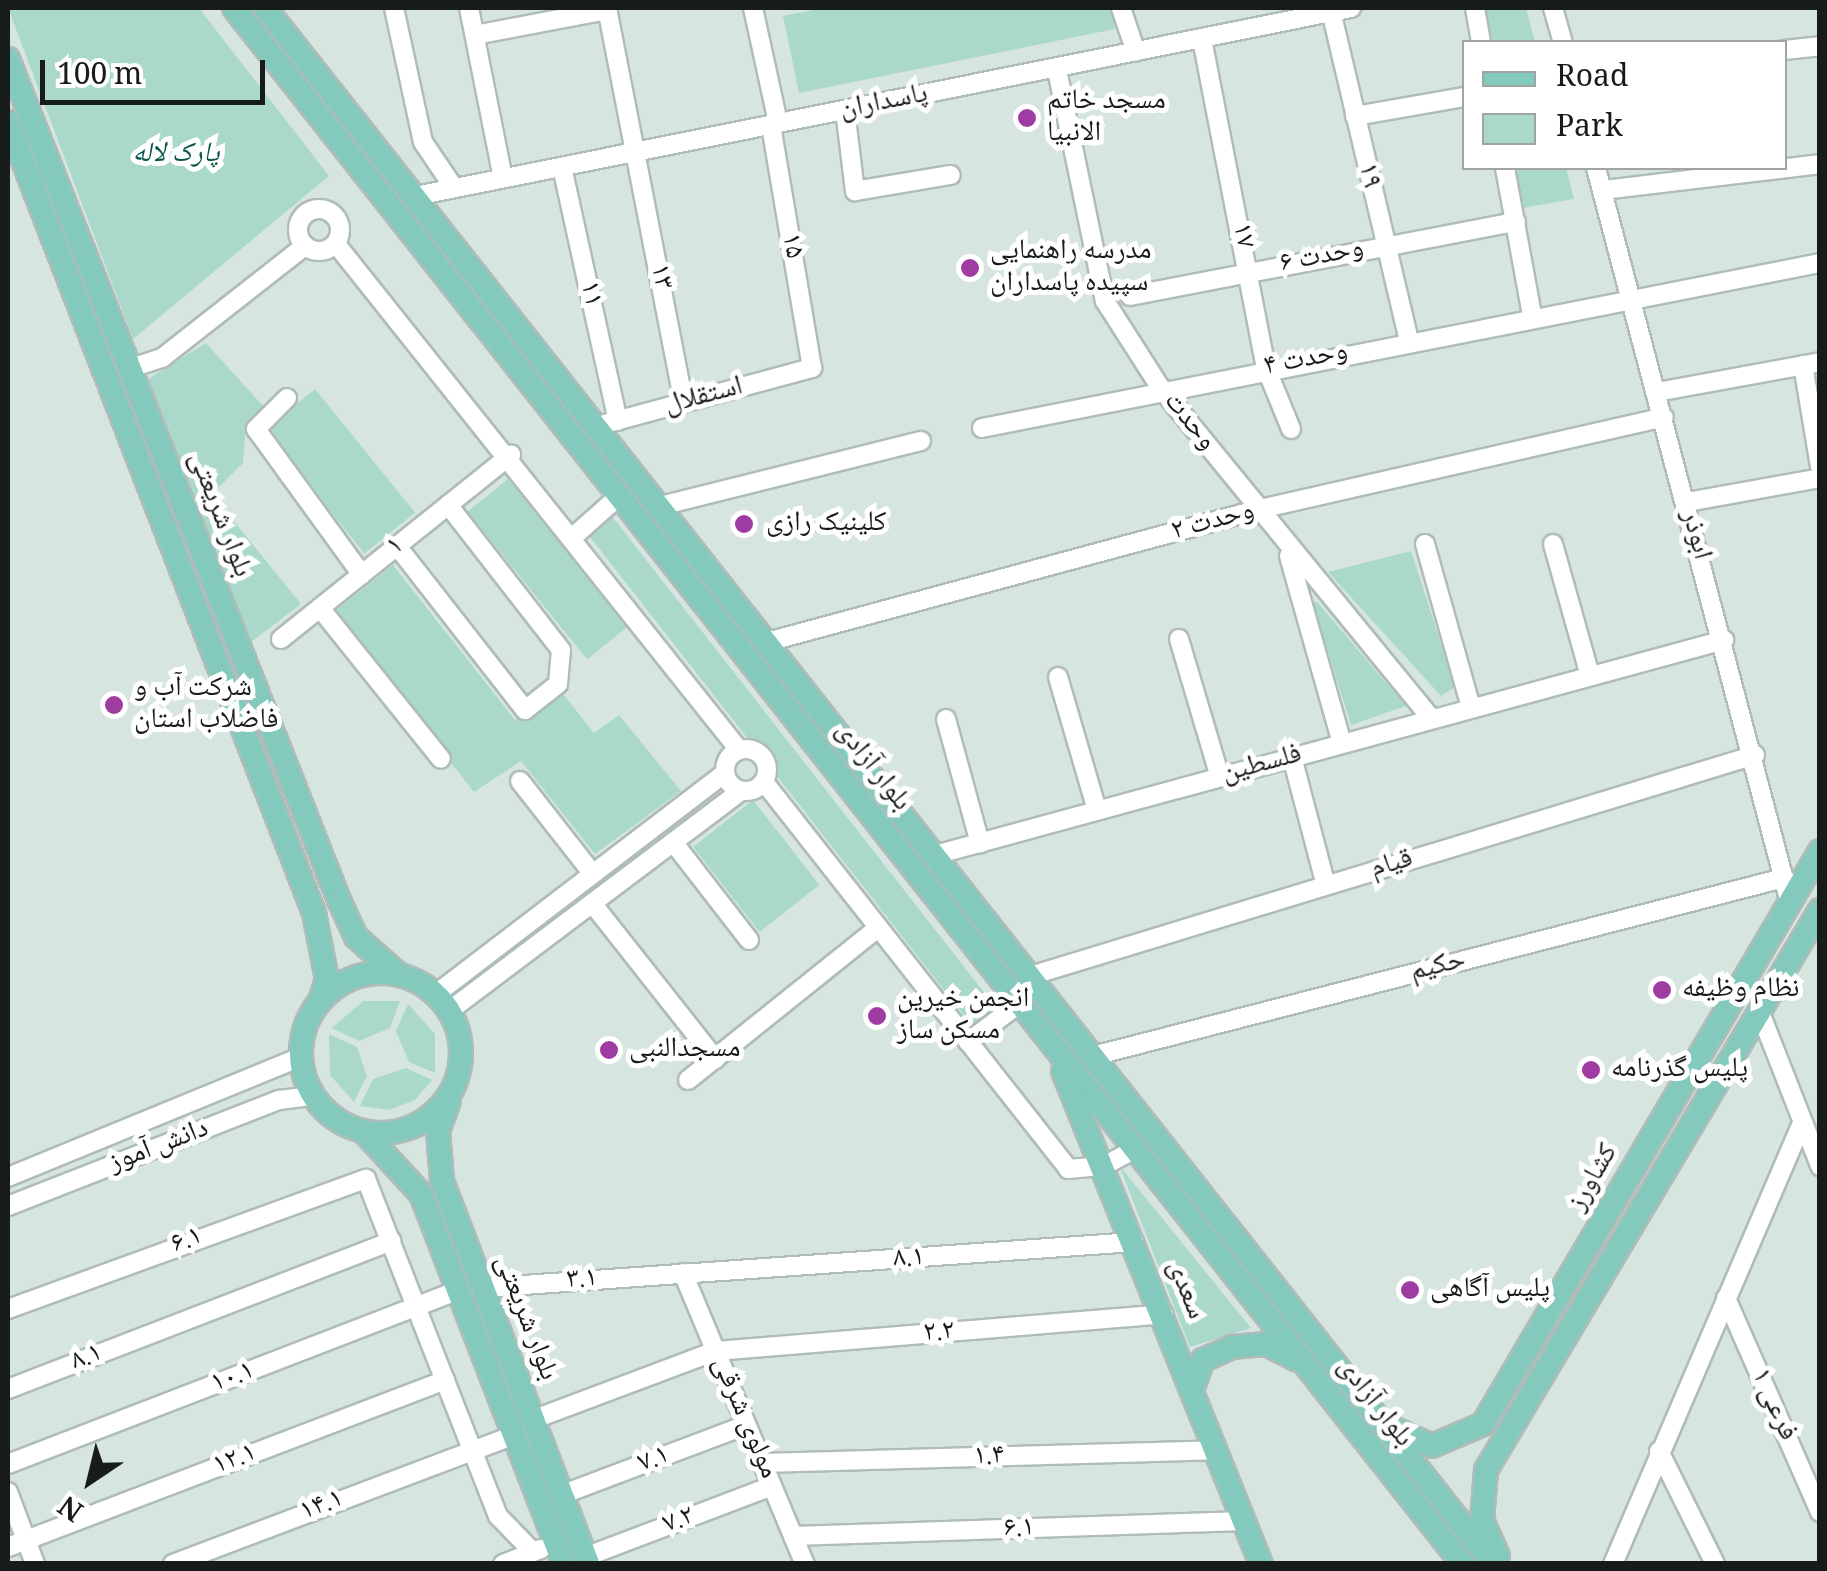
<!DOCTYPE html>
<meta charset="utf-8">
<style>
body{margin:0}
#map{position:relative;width:1827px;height:1571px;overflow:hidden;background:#d7e5e1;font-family:Georgia,"Noto Naskh Arabic",serif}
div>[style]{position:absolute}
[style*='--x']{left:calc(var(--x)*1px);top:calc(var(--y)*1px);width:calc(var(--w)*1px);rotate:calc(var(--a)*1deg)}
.green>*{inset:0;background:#aad9cc;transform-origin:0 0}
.roads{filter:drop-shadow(2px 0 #afbcb9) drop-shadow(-2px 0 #afbcb9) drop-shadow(0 2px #afbcb9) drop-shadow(0 -2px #afbcb9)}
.minor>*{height:18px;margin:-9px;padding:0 9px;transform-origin:9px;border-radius:9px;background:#fff}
.minor>.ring{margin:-9px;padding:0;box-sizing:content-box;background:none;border:18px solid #fff;border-radius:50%}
.major>*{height:22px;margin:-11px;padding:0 11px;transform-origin:11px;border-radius:11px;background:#84cabc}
.major>.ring{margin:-11px;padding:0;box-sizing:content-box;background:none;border:22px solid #84cabc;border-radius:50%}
.dots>*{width:28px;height:28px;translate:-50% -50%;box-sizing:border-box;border:5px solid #fff;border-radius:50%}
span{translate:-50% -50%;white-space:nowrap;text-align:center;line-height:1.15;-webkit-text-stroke:10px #fff;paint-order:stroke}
.poi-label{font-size:28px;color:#171b1a}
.left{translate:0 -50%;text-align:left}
.street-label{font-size:28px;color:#171b1a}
.park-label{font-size:28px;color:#095749;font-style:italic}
.frame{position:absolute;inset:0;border:10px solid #171b1a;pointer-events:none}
.legend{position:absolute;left:1462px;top:40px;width:325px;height:130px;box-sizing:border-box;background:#fff;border:2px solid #a2a4a3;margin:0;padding:12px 18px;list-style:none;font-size:30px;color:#171b1a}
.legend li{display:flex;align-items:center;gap:20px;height:50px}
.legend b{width:50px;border:2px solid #a2a4a3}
.north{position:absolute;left:40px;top:1431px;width:100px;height:100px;-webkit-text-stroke:8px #fff;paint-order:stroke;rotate:215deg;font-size:28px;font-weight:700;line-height:40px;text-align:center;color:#171b1a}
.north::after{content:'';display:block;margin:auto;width:35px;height:45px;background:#171b1a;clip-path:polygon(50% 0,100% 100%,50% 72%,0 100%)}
.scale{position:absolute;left:40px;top:60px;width:225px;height:45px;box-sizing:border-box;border:5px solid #171b1a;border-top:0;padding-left:12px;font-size:30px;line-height:35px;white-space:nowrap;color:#171b1a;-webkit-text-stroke:8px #fff;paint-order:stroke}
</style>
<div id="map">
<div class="green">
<div style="clip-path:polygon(8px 8px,199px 8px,329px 176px,133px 339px)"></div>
<div style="clip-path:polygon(823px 8px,1111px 8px,1115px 29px,799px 93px,783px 16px)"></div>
<div style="clip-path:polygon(1484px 8px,1526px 8px,1535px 42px,1491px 42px)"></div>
<div style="clip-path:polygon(1515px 168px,1566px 168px,1574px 199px,1523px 208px)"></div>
<div style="clip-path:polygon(206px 343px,264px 407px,246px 425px,243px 463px,212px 494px,301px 604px,247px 645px,143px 382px)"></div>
<div style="left:315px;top:389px;width:159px;height:65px;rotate:51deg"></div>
<div style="left:508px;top:479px;width:190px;height:52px;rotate:51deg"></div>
<div style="left:611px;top:515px;width:628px;height:30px;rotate:52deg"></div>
<div style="clip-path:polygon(1411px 551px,1455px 687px,1441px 696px,1328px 572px)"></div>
<div style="clip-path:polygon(393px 565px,515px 720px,560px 690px,594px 733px,619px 715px,681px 791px,595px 854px,521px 761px,474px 792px,333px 613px)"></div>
<div style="clip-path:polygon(1312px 601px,1317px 602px,1406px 706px,1351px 725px)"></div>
<div style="left:753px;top:800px;width:108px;height:76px;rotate:52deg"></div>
<div style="clip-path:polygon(363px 1001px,400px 1001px,390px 1028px,359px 1041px,332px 1028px)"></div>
<div style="clip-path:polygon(408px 1004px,435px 1034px,435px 1073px,409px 1062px,396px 1031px)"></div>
<div style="clip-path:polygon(329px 1034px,357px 1047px,367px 1076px,354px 1102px,330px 1075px)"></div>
<div style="clip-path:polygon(406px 1068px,432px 1080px,415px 1100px,389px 1110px,360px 1106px,373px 1079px)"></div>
<div style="clip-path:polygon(1119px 1165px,1251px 1328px,1190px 1347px)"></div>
</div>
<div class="roads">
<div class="minor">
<div style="--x:394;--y:8;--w:137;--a:77.8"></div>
<div style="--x:423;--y:142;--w:55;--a:56"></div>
<div style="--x:469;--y:8;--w:173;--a:78.7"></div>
<div style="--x:607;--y:8;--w:402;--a:79"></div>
<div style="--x:753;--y:8;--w:118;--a:77.7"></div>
<div style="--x:1121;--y:8;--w:46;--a:71.2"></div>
<div style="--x:1475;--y:8;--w:35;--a:80"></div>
<div style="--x:1553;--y:8;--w:35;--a:74"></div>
<div style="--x:1331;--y:11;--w:338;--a:76.7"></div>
<div style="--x:475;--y:35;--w:134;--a:-10.7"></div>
<div style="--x:1202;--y:39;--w:335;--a:79"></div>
<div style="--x:1266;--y:368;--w:66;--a:67.7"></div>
<div style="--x:1784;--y:50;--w:36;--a:-6"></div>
<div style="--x:1057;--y:70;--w:236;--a:78.3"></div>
<div style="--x:1105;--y:301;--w:102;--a:57.4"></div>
<div style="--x:1160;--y:387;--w:429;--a:50.7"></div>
<div style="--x:845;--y:110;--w:82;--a:83"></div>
<div style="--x:855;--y:191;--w:97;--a:-9.5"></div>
<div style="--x:1355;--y:116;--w:111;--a:-9.9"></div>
<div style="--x:562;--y:167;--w:260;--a:77.6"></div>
<div style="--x:1505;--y:168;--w:149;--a:79.6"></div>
<div style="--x:1596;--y:168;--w:760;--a:75.21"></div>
<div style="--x:1603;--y:190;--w:219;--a:-6.8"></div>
<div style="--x:416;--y:196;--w:954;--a:-11.37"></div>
<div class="ring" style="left:298px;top:209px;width:24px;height:24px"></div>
<div style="--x:336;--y:244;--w:647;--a:51.46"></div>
<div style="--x:1130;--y:296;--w:393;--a:-10.9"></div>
<div style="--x:1803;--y:365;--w:103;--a:80.5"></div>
<div style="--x:131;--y:368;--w:33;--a:-18"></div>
<div style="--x:162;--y:358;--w:182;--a:-38.1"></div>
<div style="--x:1657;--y:392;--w:166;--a:-10.4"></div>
<div style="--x:287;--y:398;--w:44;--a:135"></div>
<div style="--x:256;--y:429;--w:180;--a:54"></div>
<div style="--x:597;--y:426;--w:223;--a:-15.1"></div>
<div style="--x:812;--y:368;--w:246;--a:-99.6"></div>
<div style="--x:982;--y:428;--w:854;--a:-11.14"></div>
<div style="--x:1687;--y:502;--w:135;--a:-10.2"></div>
<div style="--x:660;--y:506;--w:269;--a:-14"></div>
<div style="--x:574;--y:536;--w:60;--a:-41.6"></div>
<div style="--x:1425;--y:544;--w:170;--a:74.3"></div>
<div style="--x:1553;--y:544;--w:137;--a:74.3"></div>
<div style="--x:397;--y:546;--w:208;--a:52"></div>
<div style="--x:525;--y:710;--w:42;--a:-38.2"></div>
<div style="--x:558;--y:684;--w:34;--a:-85"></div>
<div style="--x:561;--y:650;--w:184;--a:-127.9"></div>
<div style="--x:1289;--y:556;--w:194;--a:74.2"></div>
<div style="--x:320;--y:608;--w:193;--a:51.3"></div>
<div style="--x:281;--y:639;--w:295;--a:-38.7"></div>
<div style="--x:1179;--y:639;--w:144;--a:73.5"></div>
<div style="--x:767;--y:642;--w:511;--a:-15.1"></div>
<div style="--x:1260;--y:509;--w:414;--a:-12.8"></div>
<div style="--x:1058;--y:677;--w:139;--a:73.7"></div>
<div style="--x:946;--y:719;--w:129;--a:74.7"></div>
<div class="ring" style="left:725px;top:749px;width:24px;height:24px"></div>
<div style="--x:1292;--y:757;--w:133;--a:75.2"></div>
<div style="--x:520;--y:781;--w:118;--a:51.9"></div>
<div style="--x:764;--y:782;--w:492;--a:51.8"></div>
<div style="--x:1068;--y:1169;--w:36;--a:-5"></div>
<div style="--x:1104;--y:1166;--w:35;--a:-29"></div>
<div style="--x:673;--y:842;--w:124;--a:52.2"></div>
<div style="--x:935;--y:855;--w:818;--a:-15.24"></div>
<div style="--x:592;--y:903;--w:199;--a:51.7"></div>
<div style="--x:1030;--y:976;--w:758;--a:-16.95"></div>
<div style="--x:436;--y:994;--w:364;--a:-37.4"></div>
<div style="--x:1759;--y:1010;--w:168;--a:68.6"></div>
<div style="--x:449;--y:1011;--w:366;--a:-37"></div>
<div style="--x:968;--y:1042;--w:65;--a:-36.9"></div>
<div style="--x:1093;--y:1056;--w:714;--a:-14.45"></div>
<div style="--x:688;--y:1080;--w:243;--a:-38.7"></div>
<div style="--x:8;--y:1177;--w:316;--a:-22.3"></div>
<div style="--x:8;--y:1206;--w:291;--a:-21.4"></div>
<div style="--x:279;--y:1100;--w:34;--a:-7"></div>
<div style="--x:683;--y:1273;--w:316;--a:67.3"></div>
<div style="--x:481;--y:1288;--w:655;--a:-4.03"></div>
<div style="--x:1726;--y:1298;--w:234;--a:66.3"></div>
<div style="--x:8;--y:1309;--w:381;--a:-20"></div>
<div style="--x:366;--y:1179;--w:362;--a:68.6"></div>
<div style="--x:498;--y:1516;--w:50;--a:45.8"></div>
<div style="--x:8;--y:1389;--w:411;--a:-21.1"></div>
<div style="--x:532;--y:1420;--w:197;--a:-20.6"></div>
<div style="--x:716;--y:1351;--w:449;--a:-4.7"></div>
<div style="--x:1659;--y:1451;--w:126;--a:63.6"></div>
<div style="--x:763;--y:1463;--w:453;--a:-1.6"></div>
<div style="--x:8;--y:1464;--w:482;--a:-21.1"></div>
<div style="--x:8;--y:1492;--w:77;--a:69.4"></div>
<div style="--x:561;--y:1495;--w:198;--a:-20.7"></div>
<div style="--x:793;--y:1536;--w:452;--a:-1.9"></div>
<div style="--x:8;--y:1547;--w:468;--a:-20.9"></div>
<div style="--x:585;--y:1557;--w:200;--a:-20.8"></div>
<div style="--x:173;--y:1564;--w:365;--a:-20.7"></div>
<div style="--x:503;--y:1564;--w:41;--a:-21.5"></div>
<div style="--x:1613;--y:1564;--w:481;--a:-66.8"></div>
</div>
<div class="major">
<div style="--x:234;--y:8;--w:1983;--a:51.7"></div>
<div style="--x:265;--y:8;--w:1982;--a:51.72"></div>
<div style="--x:8;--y:59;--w:904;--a:68.52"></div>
<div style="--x:339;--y:900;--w:41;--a:65.3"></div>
<div style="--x:356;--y:937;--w:57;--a:41.5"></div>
<div style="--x:8;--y:122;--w:848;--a:68.85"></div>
<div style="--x:314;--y:913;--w:67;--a:78.9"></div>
<div style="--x:327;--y:979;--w:21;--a:107"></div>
<div class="ring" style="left:301px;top:973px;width:138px;height:138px"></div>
<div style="--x:1063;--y:1071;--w:531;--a:68.12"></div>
<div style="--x:449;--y:1101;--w:32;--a:110"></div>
<div style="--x:438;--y:1131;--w:50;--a:85.4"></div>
<div style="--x:442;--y:1181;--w:410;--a:69.1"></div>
<div style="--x:363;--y:1131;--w:86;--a:47.4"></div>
<div style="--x:421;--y:1194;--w:397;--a:68.9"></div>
<div style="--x:1192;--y:1390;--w:32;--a:-70"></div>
<div style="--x:1203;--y:1360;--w:32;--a:-24"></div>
<div style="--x:1232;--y:1347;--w:34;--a:-5"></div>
<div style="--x:1266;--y:1344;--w:34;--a:27"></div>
<div style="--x:1393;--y:1428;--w:43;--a:24.8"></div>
<div style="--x:1432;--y:1446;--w:56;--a:-23.3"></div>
<div style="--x:1483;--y:1424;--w:665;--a:-59.54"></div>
<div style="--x:1498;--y:1556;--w:39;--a:-114"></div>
<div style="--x:1482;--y:1520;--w:50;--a:-85.4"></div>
<div style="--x:1486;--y:1470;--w:652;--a:-59.19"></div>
</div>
</div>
<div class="dots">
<div style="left:1027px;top:118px;background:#9f3ca2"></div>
<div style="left:970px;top:268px;background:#9f3ca2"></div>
<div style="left:744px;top:524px;background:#9f3ca2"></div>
<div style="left:114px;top:705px;background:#9f3ca2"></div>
<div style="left:1662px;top:990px;background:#9f3ca2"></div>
<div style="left:877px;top:1016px;background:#9f3ca2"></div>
<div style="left:609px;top:1050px;background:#9f3ca2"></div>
<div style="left:1591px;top:1070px;background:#9f3ca2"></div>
<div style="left:1410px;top:1290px;background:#9f3ca2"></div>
</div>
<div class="poi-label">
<span class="left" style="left:1047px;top:118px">مسجد خاتم<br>الانبیا</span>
<span class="left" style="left:990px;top:268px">مدرسه راهنمایی<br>سپیده پاسداران</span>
<span class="left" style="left:766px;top:524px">کلینیک رازی</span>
<span class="left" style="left:134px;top:705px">شرکت آب و<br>فاضلاب استان</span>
<span class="left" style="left:1682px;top:990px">نظام وظیفه</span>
<span class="left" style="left:897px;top:1016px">انجمن خیرین<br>مسکن ساز</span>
<span class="left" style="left:629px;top:1050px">مسجدالنبی</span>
<span class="left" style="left:1611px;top:1070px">پلیس گذرنامه</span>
<span class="left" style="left:1430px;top:1290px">پلیس آگاهی</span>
</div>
<div class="street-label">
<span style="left:884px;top:103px;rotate:-11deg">پاسداران</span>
<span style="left:1368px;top:176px;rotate:78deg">۱۹</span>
<span style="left:1242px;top:236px;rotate:79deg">۱۷</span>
<span style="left:791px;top:246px;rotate:80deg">۱۵</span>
<span style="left:1322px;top:257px;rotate:-11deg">وحدت ۶</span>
<span style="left:660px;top:277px;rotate:79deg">۱۳</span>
<span style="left:590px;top:294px;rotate:78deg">۱۱</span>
<span style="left:1306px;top:360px;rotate:-11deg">وحدت ۴</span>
<span style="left:704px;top:397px;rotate:-15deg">استقلال</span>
<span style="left:1189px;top:422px;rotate:51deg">وحدت</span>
<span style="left:219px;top:515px;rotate:69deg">بلوار شریعتی</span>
<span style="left:1213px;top:522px;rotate:-15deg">وحدت ۲</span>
<span style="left:1695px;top:535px;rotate:75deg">ابوذر</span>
<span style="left:396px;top:547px;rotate:-39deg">۱</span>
<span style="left:1262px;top:765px;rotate:-15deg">فلسطین</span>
<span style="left:872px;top:767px;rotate:52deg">بلوار آزادی</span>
<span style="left:1392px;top:865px;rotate:-17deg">قیام</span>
<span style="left:1438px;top:967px;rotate:-14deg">حکیم</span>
<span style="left:159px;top:1147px;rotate:-21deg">دانش آموز</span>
<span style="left:1594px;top:1178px;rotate:-60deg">کشاورز</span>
<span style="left:187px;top:1241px;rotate:-21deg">۶.۱</span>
<span style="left:909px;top:1259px;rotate:-3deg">۸.۱</span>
<span style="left:582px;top:1280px;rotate:-4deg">۳.۱</span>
<span style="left:1185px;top:1290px;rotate:68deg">سعدی</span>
<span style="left:525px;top:1318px;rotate:69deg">بلوار شریعتی</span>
<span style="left:939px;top:1333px;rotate:-5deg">۲.۲</span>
<span style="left:87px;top:1358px;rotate:-21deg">۸.۱</span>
<span style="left:233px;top:1378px;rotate:-21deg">۱۰.۱</span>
<span style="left:1374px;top:1403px;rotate:52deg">بلوار آزادی</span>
<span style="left:1773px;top:1405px;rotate:66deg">فرعی ۱</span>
<span style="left:744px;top:1418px;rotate:67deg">مولوی شرقی</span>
<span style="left:989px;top:1457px;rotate:-2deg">۱.۴</span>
<span style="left:235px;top:1460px;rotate:-21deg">۱۲.۱</span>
<span style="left:654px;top:1460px;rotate:-21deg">۷.۱</span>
<span style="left:322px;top:1506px;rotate:-21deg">۱۴.۱</span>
<span style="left:679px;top:1521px;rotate:-21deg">۷.۲</span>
<span style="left:1019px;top:1529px;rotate:-2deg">۶.۱</span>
</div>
<div class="park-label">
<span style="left:176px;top:155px">پارک لاله</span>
</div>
<div class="frame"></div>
<ul class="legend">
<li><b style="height:12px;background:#84cabc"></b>Road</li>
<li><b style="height:28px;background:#aad9cc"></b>Park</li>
</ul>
<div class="north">N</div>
<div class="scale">100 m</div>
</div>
